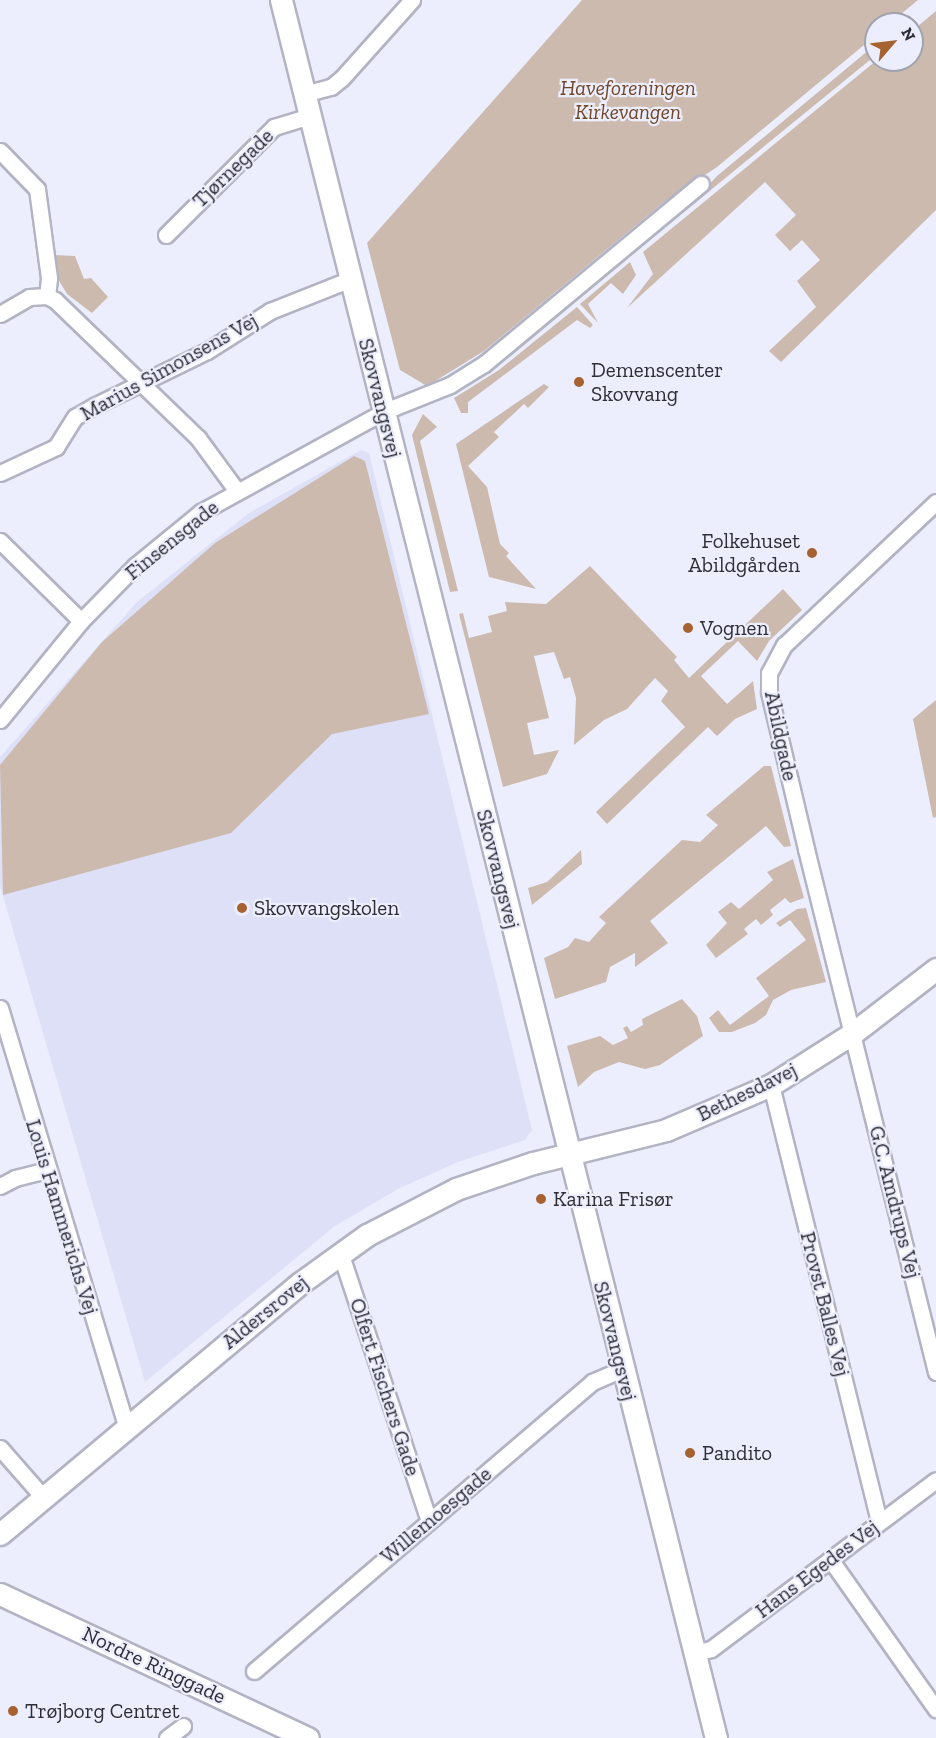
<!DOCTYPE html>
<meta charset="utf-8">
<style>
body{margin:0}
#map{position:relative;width:936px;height:1738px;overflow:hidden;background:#eceefe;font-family:"Zilla Slab",serif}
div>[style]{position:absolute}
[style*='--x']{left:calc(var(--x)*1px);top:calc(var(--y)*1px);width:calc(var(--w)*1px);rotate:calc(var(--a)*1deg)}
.built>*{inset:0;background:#dee0f7}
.green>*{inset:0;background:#ccbaae}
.roads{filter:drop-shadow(2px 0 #b2b3c3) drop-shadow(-2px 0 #b2b3c3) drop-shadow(0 2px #b2b3c3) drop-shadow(0 -2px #b2b3c3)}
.street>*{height:15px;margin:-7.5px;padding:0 7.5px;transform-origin:7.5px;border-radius:7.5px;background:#fff}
.secondary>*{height:21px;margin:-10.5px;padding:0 10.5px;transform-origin:10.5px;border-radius:10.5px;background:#fff}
.dots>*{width:16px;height:16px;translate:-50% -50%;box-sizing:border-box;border:3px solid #eceefe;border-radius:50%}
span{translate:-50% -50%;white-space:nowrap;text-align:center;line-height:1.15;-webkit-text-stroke:4.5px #eceefe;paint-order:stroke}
.park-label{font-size:21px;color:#704526;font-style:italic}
.street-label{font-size:21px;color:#2e2f35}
.poi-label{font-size:21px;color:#2e2f35}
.left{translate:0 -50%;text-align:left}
.right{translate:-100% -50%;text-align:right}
.north{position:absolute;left:864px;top:12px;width:60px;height:60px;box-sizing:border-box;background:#eceefe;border:2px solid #a0a2ae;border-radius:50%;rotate:62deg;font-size:16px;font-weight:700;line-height:24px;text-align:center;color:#2e2f35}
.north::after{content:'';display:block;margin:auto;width:21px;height:27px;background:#a66331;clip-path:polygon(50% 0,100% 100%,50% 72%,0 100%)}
</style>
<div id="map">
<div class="built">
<div style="clip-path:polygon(361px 450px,369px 453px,532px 1130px,525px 1140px,458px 1162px,398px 1189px,335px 1226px,145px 1382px,0 886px,0 757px,137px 602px,249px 513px)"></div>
</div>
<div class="green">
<div style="clip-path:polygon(582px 0,918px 0,889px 24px,876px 24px,876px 35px,717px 167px,664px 202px,484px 351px,427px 386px,400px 370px,367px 243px)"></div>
<div style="clip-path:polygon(936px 11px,936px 210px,781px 362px,769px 351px,816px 307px,797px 281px,820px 260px,802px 240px,790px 251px,775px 235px,796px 215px,765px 182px,627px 308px,653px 274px,643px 252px,877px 60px,912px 60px,912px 31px)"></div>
<div style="clip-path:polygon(876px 44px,876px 55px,685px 211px,717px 176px)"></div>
<div style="clip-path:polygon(54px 255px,75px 256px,84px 279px,91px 278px,108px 297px,92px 313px,67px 294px,58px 279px)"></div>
<div style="clip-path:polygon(624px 261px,512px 355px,455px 392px,516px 349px)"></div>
<div style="clip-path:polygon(630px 262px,636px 275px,623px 294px,611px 283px,588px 304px,598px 323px,580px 304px)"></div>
<div style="clip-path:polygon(577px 307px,593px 325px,590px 328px,577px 320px,468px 402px,468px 413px,461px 413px,454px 398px,499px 370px)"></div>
<div style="clip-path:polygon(544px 384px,549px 387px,528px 408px,524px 404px,494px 432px,499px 437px,468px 466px,487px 487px,500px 544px,509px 553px,506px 556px,536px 589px,489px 577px,456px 444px)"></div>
<div style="clip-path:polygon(423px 414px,437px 427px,420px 441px,458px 591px,450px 592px,412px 435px)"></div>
<div style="clip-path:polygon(354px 456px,365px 461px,429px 714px,332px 734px,231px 833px,3px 895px,0 765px,102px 642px,215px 543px)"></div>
<div style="clip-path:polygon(590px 566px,677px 657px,674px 660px,689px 678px,783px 589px,802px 610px,769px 641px,757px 661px,738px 641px,701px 676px,727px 704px,753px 681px,757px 709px,735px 719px,717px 736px,708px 727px,607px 824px,596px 812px,685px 727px,661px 701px,668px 691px,655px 678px,627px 709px,604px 720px,574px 745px,576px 698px,570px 677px,564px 679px,554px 652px,534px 656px,549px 718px,527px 723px,534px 755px,559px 750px,547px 774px,503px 787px,459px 614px,463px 613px,469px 638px,492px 632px,488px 616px,507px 611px,505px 602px,546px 604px)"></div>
<div style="clip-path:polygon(936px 700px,936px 817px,933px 818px,913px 719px)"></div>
<div style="clip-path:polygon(764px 766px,771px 766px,791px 846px,784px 847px,766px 826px,650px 921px,668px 943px,635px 967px,635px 953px,610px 967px,606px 982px,555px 999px,544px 958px,568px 947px,575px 938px,589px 942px,606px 923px,599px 917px,682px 840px,700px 842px,718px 825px,706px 815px)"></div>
<div style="clip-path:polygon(581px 850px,582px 864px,532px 905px,528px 888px,547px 882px)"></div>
<div style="clip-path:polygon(793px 859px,804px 898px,790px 903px,785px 898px,770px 910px,773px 915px,761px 925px,756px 919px,744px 929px,748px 934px,716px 958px,706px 945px,727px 923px,718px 912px,731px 902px,739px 909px,773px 880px,767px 872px)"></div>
<div style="clip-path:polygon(806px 908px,826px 982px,791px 990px,773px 1000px,766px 1015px,755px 1023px,732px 1032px,719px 1032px,709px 1018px,718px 1010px,730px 1025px,769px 996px,756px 978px,806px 940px,790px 920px,780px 927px,776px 923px,797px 909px)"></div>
<div style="clip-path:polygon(682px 999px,697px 1016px,703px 1036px,660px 1065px,645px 1069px,619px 1062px,594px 1072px,578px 1087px,567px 1046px,600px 1036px,613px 1045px,628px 1038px,623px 1028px,627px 1026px,631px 1032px,643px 1025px,642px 1019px)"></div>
</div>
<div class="roads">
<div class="street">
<div style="--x:304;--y:94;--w:28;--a:-15"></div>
<div style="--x:331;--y:87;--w:14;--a:-39"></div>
<div style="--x:342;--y:78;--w:105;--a:-48.1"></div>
<div style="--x:0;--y:151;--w:53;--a:45.8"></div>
<div style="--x:37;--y:189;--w:90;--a:82.3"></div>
<div style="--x:49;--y:278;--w:18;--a:96"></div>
<div style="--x:166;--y:235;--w:153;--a:-45"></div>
<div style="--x:274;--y:127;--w:38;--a:-17"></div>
<div style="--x:0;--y:314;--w:34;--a:-30"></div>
<div style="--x:29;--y:297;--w:18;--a:-3"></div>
<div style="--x:47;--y:296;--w:9;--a:27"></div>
<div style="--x:55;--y:300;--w:199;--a:44"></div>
<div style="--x:198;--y:438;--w:66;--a:53.7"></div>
<div style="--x:0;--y:473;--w:62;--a:-24.9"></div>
<div style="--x:56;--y:447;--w:36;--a:-58"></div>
<div style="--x:75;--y:417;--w:22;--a:-30"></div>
<div style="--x:94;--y:406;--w:126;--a:-26"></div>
<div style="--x:207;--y:351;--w:75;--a:-32.4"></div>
<div style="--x:270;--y:311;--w:87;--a:-21.6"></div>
<div style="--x:936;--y:502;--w:209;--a:136.7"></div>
<div style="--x:784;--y:645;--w:32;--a:118"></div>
<div style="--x:769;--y:673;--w:19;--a:90"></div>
<div style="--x:769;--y:692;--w:161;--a:76.7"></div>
<div style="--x:806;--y:849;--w:539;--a:76.04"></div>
<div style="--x:0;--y:541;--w:114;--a:44.6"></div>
<div style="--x:0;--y:720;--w:128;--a:-50.7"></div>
<div style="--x:81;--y:621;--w:78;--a:-45.5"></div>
<div style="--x:136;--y:565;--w:84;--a:-39.2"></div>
<div style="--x:201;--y:512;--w:210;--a:-28.8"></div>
<div style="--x:385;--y:411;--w:70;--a:-21.8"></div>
<div style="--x:450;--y:385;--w:40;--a:-32"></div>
<div style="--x:484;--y:364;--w:282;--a:-39.7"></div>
<div style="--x:0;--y:1008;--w:437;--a:73.2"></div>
<div style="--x:771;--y:1085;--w:450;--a:76.1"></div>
<div style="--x:0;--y:1186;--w:17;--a:-28"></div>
<div style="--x:15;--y:1178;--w:32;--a:-14"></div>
<div style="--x:340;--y:1252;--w:283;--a:71.7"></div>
<div style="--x:0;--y:1448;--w:65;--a:48.7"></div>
<div style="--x:830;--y:1559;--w:184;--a:54.8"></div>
<div style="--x:695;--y:1653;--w:16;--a:-14"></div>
<div style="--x:711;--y:1649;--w:281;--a:-36.9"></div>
<div style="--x:254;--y:1671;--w:445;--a:-40.5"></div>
<div style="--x:592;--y:1382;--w:34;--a:-23"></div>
<div style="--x:167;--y:1738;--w:20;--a:-37"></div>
</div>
<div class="secondary">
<div style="--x:281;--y:0;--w:1792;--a:75.95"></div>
<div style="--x:0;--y:1534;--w:390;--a:-39.9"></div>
<div style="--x:299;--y:1284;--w:84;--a:-35.8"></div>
<div style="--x:367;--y:1235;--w:100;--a:-27.3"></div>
<div style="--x:456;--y:1189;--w:81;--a:-18.7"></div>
<div style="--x:533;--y:1163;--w:137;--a:-13.9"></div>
<div style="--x:666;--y:1130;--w:114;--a:-23.2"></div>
<div style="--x:771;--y:1085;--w:97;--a:-32.4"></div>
<div style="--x:853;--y:1033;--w:105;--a:-37.6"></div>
<div style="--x:0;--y:1594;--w:340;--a:25.1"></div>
</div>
</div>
<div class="dots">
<div style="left:579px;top:382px;background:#a66331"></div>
<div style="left:812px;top:553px;background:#a66331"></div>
<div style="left:688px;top:628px;background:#a66331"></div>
<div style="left:242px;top:908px;background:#a66331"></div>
<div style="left:541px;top:1199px;background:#a66331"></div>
<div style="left:690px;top:1453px;background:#a66331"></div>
<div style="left:13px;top:1711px;background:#a66331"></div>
</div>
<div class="park-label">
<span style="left:628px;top:100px">Haveforeningen<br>Kirkevangen</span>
</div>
<div class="street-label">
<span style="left:233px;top:168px;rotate:-44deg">Tjørnegade</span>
<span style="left:169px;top:367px;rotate:-29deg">Marius Simonsens Vej</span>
<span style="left:380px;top:398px;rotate:76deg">Skovvangsvej</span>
<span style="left:172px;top:540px;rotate:-39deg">Finsensgade</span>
<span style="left:781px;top:736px;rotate:78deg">Abildgade</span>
<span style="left:498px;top:869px;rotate:76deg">Skovvangsvej</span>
<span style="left:747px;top:1092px;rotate:-26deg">Bethesdavej</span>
<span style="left:895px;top:1202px;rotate:76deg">G.C. Amdrups Vej</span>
<span style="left:62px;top:1217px;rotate:73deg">Louis Hammerichs Vej</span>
<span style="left:825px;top:1304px;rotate:76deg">Provst Balles Vej</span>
<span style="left:265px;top:1312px;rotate:-39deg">Aldersrovej</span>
<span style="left:615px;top:1341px;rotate:76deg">Skovvangsvej</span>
<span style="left:385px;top:1387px;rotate:72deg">Olfert Fischers Gade</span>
<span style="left:436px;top:1515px;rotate:-40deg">Willemoesgade</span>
<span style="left:817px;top:1569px;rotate:-37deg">Hans Egedes Vej</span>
<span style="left:154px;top:1665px;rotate:25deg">Nordre Ringgade</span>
</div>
<div class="poi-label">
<span class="left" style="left:591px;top:382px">Demenscenter<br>Skovvang</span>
<span class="right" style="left:800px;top:553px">Folkehuset<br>Abildgården</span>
<span class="left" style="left:700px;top:628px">Vognen</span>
<span class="left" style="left:254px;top:908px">Skovvangskolen</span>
<span class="left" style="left:553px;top:1199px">Karina Frisør</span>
<span class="left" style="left:702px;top:1453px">Pandito</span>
<span class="left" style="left:25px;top:1711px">Trøjborg Centret</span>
</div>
<div class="north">N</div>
</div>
